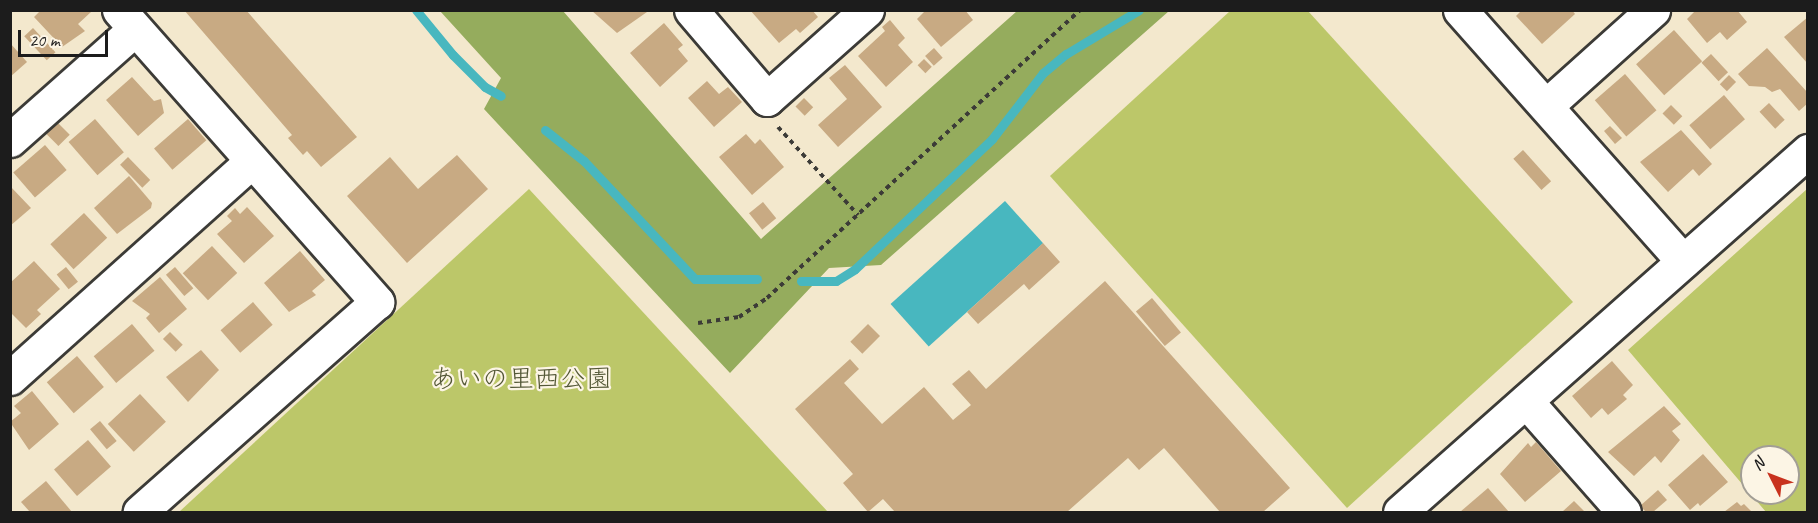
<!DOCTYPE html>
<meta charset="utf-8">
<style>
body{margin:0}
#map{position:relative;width:1818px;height:523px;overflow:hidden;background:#f3e8cd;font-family:Caveat,"Klee One",sans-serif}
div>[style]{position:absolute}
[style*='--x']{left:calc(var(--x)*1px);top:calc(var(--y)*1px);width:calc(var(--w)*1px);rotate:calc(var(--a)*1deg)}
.green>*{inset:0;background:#bcc769}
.forest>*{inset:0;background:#95ac5d}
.water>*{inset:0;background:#48b7bf;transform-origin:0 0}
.stream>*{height:9px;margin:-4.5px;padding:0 4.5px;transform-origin:4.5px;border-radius:4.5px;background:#48b7bf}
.building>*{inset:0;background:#c8aa83;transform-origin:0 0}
.path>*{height:4px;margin-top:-2px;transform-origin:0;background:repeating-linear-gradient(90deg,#3c3b37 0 4.5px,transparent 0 9px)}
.roads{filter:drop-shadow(2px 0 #3c3b37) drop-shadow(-2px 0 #3c3b37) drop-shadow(0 2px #3c3b37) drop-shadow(0 -2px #3c3b37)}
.minor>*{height:33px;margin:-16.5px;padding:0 16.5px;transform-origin:16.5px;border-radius:16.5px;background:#fff}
span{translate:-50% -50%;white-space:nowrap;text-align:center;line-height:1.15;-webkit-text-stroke:4.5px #fcf5e5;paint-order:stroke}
.park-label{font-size:26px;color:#545837}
.frame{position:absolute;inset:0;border:12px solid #1c1c1c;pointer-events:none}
.north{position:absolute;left:1740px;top:445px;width:60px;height:60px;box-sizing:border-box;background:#fcf5e5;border:2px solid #a29e95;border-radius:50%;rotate:312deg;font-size:16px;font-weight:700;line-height:24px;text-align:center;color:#1c1c1c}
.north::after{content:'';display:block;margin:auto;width:21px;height:27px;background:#c8321e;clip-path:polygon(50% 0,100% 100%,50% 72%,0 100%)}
.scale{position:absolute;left:18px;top:30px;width:90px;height:27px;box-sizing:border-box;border:3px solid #1c1c1c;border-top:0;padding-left:8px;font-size:18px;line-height:21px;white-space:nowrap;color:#1c1c1c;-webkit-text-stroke:4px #fcf5e5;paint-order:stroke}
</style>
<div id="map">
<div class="green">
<div style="clip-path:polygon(1230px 11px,1308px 11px,1573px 302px,1347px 508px,1050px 176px)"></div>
<div style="clip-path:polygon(529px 189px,828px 512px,179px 512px)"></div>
<div style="clip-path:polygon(evenodd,1807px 189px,1807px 512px,1766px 512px,1628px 350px,1807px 189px,1752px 457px,1788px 457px,1788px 493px,1752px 493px,1752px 457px)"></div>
</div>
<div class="forest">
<div style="clip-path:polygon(440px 11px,563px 11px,761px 239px,1017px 11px,1169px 11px,881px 265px,829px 268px,730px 373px,484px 109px,501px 78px)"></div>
</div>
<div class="water">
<div style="left:1005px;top:201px;width:57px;height:154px;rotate:48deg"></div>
</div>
<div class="stream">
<div style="--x:416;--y:10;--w:58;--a:50.6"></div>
<div style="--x:453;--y:55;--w:45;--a:45"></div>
<div style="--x:485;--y:87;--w:18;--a:29"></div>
<div style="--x:545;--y:130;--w:50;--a:38.5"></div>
<div style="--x:584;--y:161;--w:162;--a:46.8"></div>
<div style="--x:695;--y:279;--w:62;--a:0"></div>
<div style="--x:801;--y:281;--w:35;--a:0"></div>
<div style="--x:836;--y:281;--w:22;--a:-32"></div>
<div style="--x:855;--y:269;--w:189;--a:-43.5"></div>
<div style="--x:992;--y:139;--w:83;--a:-52.3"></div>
<div style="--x:1043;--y:73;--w:30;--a:-40"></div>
<div style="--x:1066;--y:54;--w:85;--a:-31.1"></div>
</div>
<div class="building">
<div style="clip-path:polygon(41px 10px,89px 10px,91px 12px,78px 24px,85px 31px,62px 47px,34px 17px)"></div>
<div style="clip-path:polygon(184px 10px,246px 10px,357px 137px,321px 167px,307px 151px,303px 155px,288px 138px,292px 135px)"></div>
<div style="clip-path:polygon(591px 10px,645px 10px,647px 12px,617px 33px)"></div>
<div style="clip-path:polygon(750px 10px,812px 10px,818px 17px,800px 33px,796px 29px,779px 43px)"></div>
<div style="clip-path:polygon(926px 10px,965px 10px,973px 20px,941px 47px,917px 19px)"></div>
<div style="clip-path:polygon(1522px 10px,1572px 10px,1575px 14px,1542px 44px,1516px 16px)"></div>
<div style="clip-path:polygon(1696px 10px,1737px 10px,1747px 22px,1727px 40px,1720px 32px,1707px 43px,1687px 19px)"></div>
<div style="clip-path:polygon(1808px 17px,1808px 64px,1784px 37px)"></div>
<div style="clip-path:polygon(890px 20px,905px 38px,898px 45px,913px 62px,886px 87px,858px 56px,885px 31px,882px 27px)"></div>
<div style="clip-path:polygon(664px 23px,683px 45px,678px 49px,688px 61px,660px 87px,630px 53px)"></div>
<div style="left:33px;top:28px;width:33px;height:12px;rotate:47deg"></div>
<div style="left:1674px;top:30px;width:42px;height:51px;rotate:48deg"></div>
<div style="clip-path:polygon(10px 43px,27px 62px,10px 77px)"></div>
<div style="left:934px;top:48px;width:13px;height:12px;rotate:48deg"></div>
<div style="clip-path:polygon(1767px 48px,1808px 93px,1808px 103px,1799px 111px,1780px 89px,1772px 92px,1765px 87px,1749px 86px,1738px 74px)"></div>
<div style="left:1711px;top:54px;width:25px;height:13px;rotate:47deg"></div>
<div style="left:924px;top:59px;width:11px;height:9px;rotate:45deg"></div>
<div style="clip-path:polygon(845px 65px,882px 107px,838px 147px,818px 125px,847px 99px,829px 78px)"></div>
<div style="left:1625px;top:74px;width:48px;height:40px;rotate:49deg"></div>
<div style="left:1729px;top:75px;width:10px;height:13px;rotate:45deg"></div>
<div style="clip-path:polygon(132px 77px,154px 101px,161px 99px,164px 113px,138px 136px,106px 100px)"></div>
<div style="clip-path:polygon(707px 81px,719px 94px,728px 87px,742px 102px,714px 127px,688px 98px)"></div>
<div style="left:1724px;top:95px;width:32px;height:46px;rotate:49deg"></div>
<div style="left:804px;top:98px;width:13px;height:12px;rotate:45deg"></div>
<div style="left:1769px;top:103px;width:23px;height:13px;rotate:47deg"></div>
<div style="left:1671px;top:105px;width:16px;height:12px;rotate:45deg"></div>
<div style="left:95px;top:119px;width:44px;height:35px;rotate:49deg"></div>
<div style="left:188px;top:119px;width:28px;height:45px;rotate:49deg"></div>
<div style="left:57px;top:122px;width:18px;height:16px;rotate:45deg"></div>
<div style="clip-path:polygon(1610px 126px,1622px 138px,1615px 144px,1604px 131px)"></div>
<div style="clip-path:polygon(1681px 130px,1712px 164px,1699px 176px,1693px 169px,1668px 192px,1640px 162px)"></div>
<div style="clip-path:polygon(746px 134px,755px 144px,760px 139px,784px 167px,752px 195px,719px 157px)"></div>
<div style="left:45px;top:145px;width:33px;height:42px;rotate:49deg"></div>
<div style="left:1523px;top:150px;width:42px;height:13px;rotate:48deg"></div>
<div style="clip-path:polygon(457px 155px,488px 189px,407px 263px,347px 196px,390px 157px,418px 189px)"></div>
<div style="left:128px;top:157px;width:32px;height:11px;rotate:46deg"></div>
<div style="clip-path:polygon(129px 176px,152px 203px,151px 208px,117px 234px,94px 208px)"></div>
<div style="clip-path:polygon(10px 186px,31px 208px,10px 226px)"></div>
<div style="left:763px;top:202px;width:21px;height:18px;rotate:51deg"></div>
<div style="clip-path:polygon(247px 207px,274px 236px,244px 263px,217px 234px,232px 221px,227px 216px,235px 208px,240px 214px)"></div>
<div style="left:84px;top:213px;width:34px;height:46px;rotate:47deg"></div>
<div style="clip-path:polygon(1043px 243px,1060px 262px,1029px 290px,1024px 284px,978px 324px,967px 312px)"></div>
<div style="left:212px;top:246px;width:37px;height:40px;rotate:47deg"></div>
<div style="clip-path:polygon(300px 251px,325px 280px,312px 291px,316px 295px,289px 312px,264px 283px)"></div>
<div style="clip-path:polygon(34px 261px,60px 289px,37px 310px,41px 314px,26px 328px,10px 312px,10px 283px)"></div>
<div style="left:66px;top:267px;width:19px;height:12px;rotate:51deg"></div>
<div style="left:175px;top:267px;width:28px;height:12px;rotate:49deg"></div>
<div style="clip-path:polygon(160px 277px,187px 309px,159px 333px,146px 318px,150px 314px,132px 301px)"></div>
<div style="clip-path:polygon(1105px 281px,1290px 488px,1263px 512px,1220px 512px,1164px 448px,1139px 470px,1128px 458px,1067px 512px,895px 512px,883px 499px,868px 512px,843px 483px,853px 474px,795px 409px,850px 359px,859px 369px,844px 383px,882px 424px,924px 387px,953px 420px,971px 405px,952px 384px,969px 370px,986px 389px)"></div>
<div style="left:1152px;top:298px;width:45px;height:21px;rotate:50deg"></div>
<div style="left:253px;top:302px;width:30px;height:43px;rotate:49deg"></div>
<div style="left:132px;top:324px;width:35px;height:50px;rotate:50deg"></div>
<div style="left:868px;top:324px;width:17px;height:25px;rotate:45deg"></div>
<div style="left:170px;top:332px;width:18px;height:10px;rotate:45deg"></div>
<div style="clip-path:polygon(201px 350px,219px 370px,188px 402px,166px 377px)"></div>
<div style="left:77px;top:356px;width:41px;height:40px;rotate:49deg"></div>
<div style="clip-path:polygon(1612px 361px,1633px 385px,1623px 395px,1627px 399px,1608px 415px,1602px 408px,1591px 418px,1572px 396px)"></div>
<div style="clip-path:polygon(32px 391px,59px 424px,29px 450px,10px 422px,21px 413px,14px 406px)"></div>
<div style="left:140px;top:394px;width:38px;height:44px;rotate:47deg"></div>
<div style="clip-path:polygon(1664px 406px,1681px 424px,1672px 431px,1680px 440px,1661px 463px,1655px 456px,1634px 476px,1608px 452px)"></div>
<div style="left:100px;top:421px;width:26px;height:13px;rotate:50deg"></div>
<div style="left:88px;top:440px;width:35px;height:45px;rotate:49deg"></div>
<div style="clip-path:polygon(1536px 442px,1561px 471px,1525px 502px,1500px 474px,1528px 443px,1531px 447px)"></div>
<div style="clip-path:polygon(1703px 454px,1728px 482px,1700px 506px,1698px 503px,1690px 510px,1668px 485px)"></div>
<div style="clip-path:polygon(46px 481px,72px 512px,30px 512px,21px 502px)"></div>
<div style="clip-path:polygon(1488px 488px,1509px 512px,1460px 512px)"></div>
<div style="clip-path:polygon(1658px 490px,1667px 500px,1653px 512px,1646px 512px,1640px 506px)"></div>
<div style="clip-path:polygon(1574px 501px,1585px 512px,1562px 512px)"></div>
<div style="clip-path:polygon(1737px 502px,1741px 506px,1744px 504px,1752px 512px,1724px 512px)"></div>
</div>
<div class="path">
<div style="--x:778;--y:127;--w:119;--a:47.7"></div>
<div style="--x:698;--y:323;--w:41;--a:-8.3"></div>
<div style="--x:739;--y:317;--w:34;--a:-34"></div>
<div style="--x:767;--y:298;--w:425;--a:-42.6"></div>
</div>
<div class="roads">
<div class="minor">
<div style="--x:119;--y:10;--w:390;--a:48.5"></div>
<div style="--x:377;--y:302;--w:317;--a:138.5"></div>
<div style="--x:691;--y:10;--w:117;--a:49.5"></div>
<div style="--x:767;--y:99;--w:134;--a:-41.7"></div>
<div style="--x:1460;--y:10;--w:336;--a:48.4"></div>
<div style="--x:1546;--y:106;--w:144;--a:-41.9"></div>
<div style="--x:10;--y:140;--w:167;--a:-41.6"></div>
<div style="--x:10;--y:378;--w:325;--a:-41.9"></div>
<div style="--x:1526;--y:401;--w:148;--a:48.6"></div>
<div style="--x:1400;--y:512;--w:545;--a:-41.5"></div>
</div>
</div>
<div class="park-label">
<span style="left:521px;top:379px">あいの里西公園</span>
</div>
<div class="frame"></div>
<div class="north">N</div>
<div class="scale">20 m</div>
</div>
